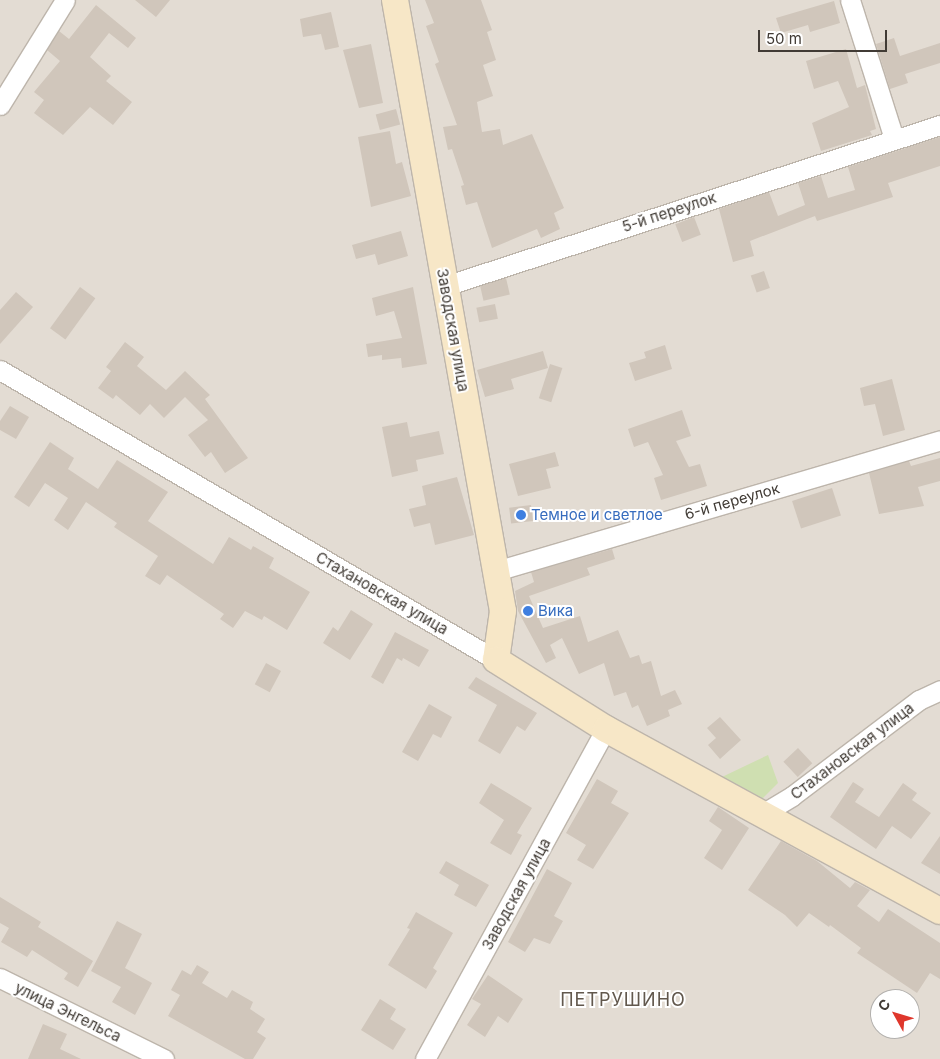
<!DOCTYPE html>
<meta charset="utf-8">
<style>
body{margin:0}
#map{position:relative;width:940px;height:1059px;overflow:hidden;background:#f0ebe4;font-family:Inter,sans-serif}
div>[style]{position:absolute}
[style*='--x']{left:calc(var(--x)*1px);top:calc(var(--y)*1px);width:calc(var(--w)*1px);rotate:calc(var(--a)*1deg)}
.residential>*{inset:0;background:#e3dcd3}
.green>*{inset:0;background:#cfdfb1}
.building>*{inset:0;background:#d0c6bb;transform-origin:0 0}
.roads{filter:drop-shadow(1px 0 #bdb5ab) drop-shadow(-1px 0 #bdb5ab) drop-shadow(0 1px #bdb5ab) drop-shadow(0 -1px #bdb5ab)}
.street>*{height:19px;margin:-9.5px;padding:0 9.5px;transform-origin:9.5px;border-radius:9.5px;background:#fff}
.secondary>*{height:26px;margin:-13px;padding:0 13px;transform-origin:13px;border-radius:13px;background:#f7e7c7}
.dots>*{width:14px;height:14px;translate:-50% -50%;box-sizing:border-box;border:2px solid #fff;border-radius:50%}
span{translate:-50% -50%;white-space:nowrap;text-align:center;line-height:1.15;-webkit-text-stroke:4px #fff;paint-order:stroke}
.street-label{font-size:15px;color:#413b35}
.shop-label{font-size:15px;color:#366cbe}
.left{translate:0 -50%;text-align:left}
.quarter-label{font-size:18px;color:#62584d;letter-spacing:1px}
.north{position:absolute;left:870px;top:989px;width:50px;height:50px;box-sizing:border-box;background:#fff;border:1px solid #b3b1ae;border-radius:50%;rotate:309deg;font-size:14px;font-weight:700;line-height:20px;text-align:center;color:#413b35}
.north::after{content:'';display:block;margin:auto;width:18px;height:22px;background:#df372c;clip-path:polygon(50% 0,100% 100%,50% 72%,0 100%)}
.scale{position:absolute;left:758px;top:30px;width:129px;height:22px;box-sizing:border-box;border:2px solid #413b35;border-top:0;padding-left:6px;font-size:15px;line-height:18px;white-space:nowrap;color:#413b35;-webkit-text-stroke:4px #fff;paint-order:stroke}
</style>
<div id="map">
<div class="residential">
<div style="clip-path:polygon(evenodd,0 0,940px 0,940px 1059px,0 1059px,0 0,880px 999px,910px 999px,910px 1029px,880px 1029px,880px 999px)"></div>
</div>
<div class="green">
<div style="clip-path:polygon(768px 755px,778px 783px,761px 800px,722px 777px)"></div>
</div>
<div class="building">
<div style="clip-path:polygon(135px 0,170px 0,156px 17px)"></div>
<div style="clip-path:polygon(425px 0,481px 0,492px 30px,487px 32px,496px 60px,483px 65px,493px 96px,477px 102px,482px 132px,500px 129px,503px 145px,532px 134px,564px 208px,554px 213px,560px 229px,541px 238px,537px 229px,492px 248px,477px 202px,466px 205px,461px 186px,464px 185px,452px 149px,448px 150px,443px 127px,457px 125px,435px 64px,439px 62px,426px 26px,434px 23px)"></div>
<div style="clip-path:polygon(834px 1px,840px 23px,810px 32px,808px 25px,781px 33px,776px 18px)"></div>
<div style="clip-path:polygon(96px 5px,136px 38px,128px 48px,109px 33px,90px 57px,111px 76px,106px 81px,132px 102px,113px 125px,90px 107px,63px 135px,34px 113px,44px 100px,34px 92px,60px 61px,47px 50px,59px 31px,69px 39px)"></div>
<div style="clip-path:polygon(331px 12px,339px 47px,325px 50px,321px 34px,303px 37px,300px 19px)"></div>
<div style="clip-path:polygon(894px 38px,900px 56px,940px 43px,940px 63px,905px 74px,908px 83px,890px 89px,876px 44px)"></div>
<div style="clip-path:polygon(371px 44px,383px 103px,359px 108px,343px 50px)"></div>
<div style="clip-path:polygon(846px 49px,857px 88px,865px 85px,876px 129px,870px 131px,872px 135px,821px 151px,812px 123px,849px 107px,838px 81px,814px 89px,806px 61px)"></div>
<div style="left:396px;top:109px;width:16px;height:21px;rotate:75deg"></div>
<div style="clip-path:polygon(390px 131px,396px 164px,402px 162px,411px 196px,371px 207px,358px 137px)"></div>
<div style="clip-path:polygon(940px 137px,940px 166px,888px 183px,893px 197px,817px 221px,815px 216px,750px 241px,754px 256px,733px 262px,719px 209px,769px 192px,778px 216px,805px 205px,798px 183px,821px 176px,828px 198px,855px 190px,848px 167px)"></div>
<div style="left:694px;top:217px;width:19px;height:20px;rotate:69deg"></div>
<div style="clip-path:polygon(401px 231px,408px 256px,378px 265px,375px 254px,356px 259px,352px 245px)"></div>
<div style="left:764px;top:271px;width:18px;height:14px;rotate:71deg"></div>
<div style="left:506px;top:278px;width:17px;height:27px;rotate:77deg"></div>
<div style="left:80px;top:287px;width:19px;height:51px;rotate:36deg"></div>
<div style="clip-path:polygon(413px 287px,427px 364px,402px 368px,401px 358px,382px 360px,382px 355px,368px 357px,366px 344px,402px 338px,394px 311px,376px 316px,372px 298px)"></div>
<div style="clip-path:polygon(16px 292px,33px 307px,0 344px,0 310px)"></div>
<div style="left:495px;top:304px;width:15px;height:19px;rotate:79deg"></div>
<div style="clip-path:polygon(125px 342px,144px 357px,137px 366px,166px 390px,185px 371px,210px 395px,205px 399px,248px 458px,225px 473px,211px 452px,205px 457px,188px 435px,208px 420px,185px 397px,164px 418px,150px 404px,140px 415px,116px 395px,113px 399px,98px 388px,111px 371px,106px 367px)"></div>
<div style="clip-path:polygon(665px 345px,672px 369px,635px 381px,629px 363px,646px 358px,644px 352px)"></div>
<div style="clip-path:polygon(543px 351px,548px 368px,511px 379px,514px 389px,485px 397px,477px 370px)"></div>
<div style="left:550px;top:364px;width:13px;height:36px;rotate:18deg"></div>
<div style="clip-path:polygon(892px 379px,905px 430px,883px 436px,875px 404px,864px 406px,860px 388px)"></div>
<div style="clip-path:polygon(10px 406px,29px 417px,16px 439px,0 430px,0 421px)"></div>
<div style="clip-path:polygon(682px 410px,691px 436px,676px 441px,689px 467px,700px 464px,707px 486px,661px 500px,654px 478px,663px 475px,648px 442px,634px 447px,628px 429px)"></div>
<div style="clip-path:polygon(407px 422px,410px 437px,439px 431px,444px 454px,416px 460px,418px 471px,392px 477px,382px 427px)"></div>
<div style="clip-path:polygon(50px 442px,74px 458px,68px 469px,98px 489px,117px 460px,168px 492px,148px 521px,213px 564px,229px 537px,251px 550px,253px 546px,274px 558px,269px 568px,310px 592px,287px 630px,264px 616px,262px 620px,245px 611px,233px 628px,220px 619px,224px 614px,167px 575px,160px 585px,145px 576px,158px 556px,114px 527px,117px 523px,86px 502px,68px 530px,54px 520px,68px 498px,45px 483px,29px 507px,14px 497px)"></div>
<div style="clip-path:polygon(555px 452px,559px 466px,546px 469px,551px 488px,518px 496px,509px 464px)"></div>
<div style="clip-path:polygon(940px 458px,940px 481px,918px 487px,924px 506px,879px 514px,869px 473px,909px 461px,911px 466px)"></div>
<div style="clip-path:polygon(457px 477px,474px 535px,435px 545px,430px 523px,414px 527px,409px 509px,426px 505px,422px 486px)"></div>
<div style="left:832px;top:488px;width:29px;height:42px;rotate:72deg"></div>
<div style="left:531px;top:505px;width:16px;height:22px;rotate:83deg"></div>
<div style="clip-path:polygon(612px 549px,615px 559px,587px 568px,590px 575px,529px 596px,543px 628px,580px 616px,588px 642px,618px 630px,630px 658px,639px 655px,642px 664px,651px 661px,661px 696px,675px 690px,682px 704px,668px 710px,670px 716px,647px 726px,638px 705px,632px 708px,626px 692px,614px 696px,604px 663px,579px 674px,562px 638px,550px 645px,556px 658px,546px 663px,518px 611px,515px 591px,534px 582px,531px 572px)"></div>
<div style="clip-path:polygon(351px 610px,373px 624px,350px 660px,323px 643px,333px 627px,338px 631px)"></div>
<div style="clip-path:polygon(395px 632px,429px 650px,419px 667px,403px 658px,402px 661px,397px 658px,383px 684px,371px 677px)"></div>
<div style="left:266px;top:663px;width:17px;height:24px;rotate:28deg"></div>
<div style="clip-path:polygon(476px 677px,537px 713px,525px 731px,517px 726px,500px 754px,478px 741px,497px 705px,468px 688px)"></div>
<div style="clip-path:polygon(429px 704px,452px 717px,441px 738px,433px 734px,418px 761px,402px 752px)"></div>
<div style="clip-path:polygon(720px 717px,741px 740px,720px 759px,708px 745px,716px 738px,707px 728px)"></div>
<div style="left:798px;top:748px;width:21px;height:20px;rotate:47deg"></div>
<div style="clip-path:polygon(597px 779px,618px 791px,611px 803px,629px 813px,593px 869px,577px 860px,586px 845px,566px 833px)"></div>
<div style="clip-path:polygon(853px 782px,864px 789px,855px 802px,879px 817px,903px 783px,917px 793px,912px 800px,931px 813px,911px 839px,892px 826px,876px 849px,830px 817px)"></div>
<div style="clip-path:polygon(491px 783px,532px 808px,517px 833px,522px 835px,511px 855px,490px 843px,504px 820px,479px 803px)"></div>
<div style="clip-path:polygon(718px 807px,749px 828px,722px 870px,704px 858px,722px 830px,709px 821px)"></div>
<div style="clip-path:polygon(940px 836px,940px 874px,921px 863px)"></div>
<div style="clip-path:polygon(781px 841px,817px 861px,850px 888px,855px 882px,870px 890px,857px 906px,879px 922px,888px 909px,940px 943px,940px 979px,930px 973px,917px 993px,857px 953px,861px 948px,830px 925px,829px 927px,809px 913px,797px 927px,785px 915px,748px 890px)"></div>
<div style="clip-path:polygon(446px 861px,489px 885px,476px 907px,454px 895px,459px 885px,439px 873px)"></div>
<div style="clip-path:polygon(547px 869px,572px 883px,554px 916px,563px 921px,550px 944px,534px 938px,525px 952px,508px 942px)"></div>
<div style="clip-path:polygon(0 897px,41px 922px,38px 927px,93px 961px,78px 987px,64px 979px,68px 973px,32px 950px,27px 957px,1px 942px,9px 928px,0 923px)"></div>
<div style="clip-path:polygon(416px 912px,453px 933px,433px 968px,437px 971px,426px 989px,388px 965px,410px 929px,407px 928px)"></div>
<div style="clip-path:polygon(117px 921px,142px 934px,125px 968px,152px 983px,135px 1015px,112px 1002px,121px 987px,91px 971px)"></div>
<div style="clip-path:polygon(197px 965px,209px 972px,202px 983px,227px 998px,232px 990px,253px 1002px,250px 1009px,265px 1019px,257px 1032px,266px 1038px,253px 1059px,245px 1059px,168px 1016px,180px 995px,171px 990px,182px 970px,191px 975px)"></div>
<div style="clip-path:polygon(488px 975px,523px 999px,508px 1023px,498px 1016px,485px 1037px,467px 1025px,481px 1004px,472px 999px)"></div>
<div style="clip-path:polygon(380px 999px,396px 1009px,390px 1019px,406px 1029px,393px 1050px,361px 1030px)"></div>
<div style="clip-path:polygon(43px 1024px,67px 1034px,60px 1049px,81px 1059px,28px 1059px)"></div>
</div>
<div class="roads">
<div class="street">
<div style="--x:850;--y:0;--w:146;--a:72.4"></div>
<div style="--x:0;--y:105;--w:123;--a:-58.2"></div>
<div style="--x:445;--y:286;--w:521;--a:-18.02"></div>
<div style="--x:0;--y:370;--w:575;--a:30.31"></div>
<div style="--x:496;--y:571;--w:463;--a:-16.4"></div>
<div style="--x:764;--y:813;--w:33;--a:-31"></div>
<div style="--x:792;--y:796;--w:159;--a:-37.1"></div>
<div style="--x:919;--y:700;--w:23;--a:-25"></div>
<div style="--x:0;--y:978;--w:183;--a:26.3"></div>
<div style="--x:425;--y:1059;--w:376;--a:-61.3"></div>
</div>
<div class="secondary">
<div style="--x:395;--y:0;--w:620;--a:79.98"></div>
<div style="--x:503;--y:611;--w:49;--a:98.1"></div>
<div style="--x:496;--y:660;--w:130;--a:32.1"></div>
<div style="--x:606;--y:729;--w:380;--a:28.6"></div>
</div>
</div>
<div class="dots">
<div style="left:521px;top:515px;background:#3f7fe0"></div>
<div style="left:528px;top:611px;background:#3f7fe0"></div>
</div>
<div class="street-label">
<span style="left:669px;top:212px;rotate:-18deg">5-й переулок</span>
<span style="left:453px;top:330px;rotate:80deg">Заводская улица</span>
<span style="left:732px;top:501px;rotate:-16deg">6-й переулок</span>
<span style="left:382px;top:593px;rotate:30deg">Стахановская улица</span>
<span style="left:852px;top:751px;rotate:-37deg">Стахановская улица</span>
<span style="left:516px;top:894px;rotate:-61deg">Заводская улица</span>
<span style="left:68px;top:1012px;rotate:26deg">улица Энгельса</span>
</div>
<div class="shop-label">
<span class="left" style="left:531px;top:515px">Темное и светлое</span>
<span class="left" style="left:538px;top:611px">Вика</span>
</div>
<div class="quarter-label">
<span style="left:623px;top:1000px">ПЕТРУШИНО</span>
</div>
<div class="north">С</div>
<div class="scale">50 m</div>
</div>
